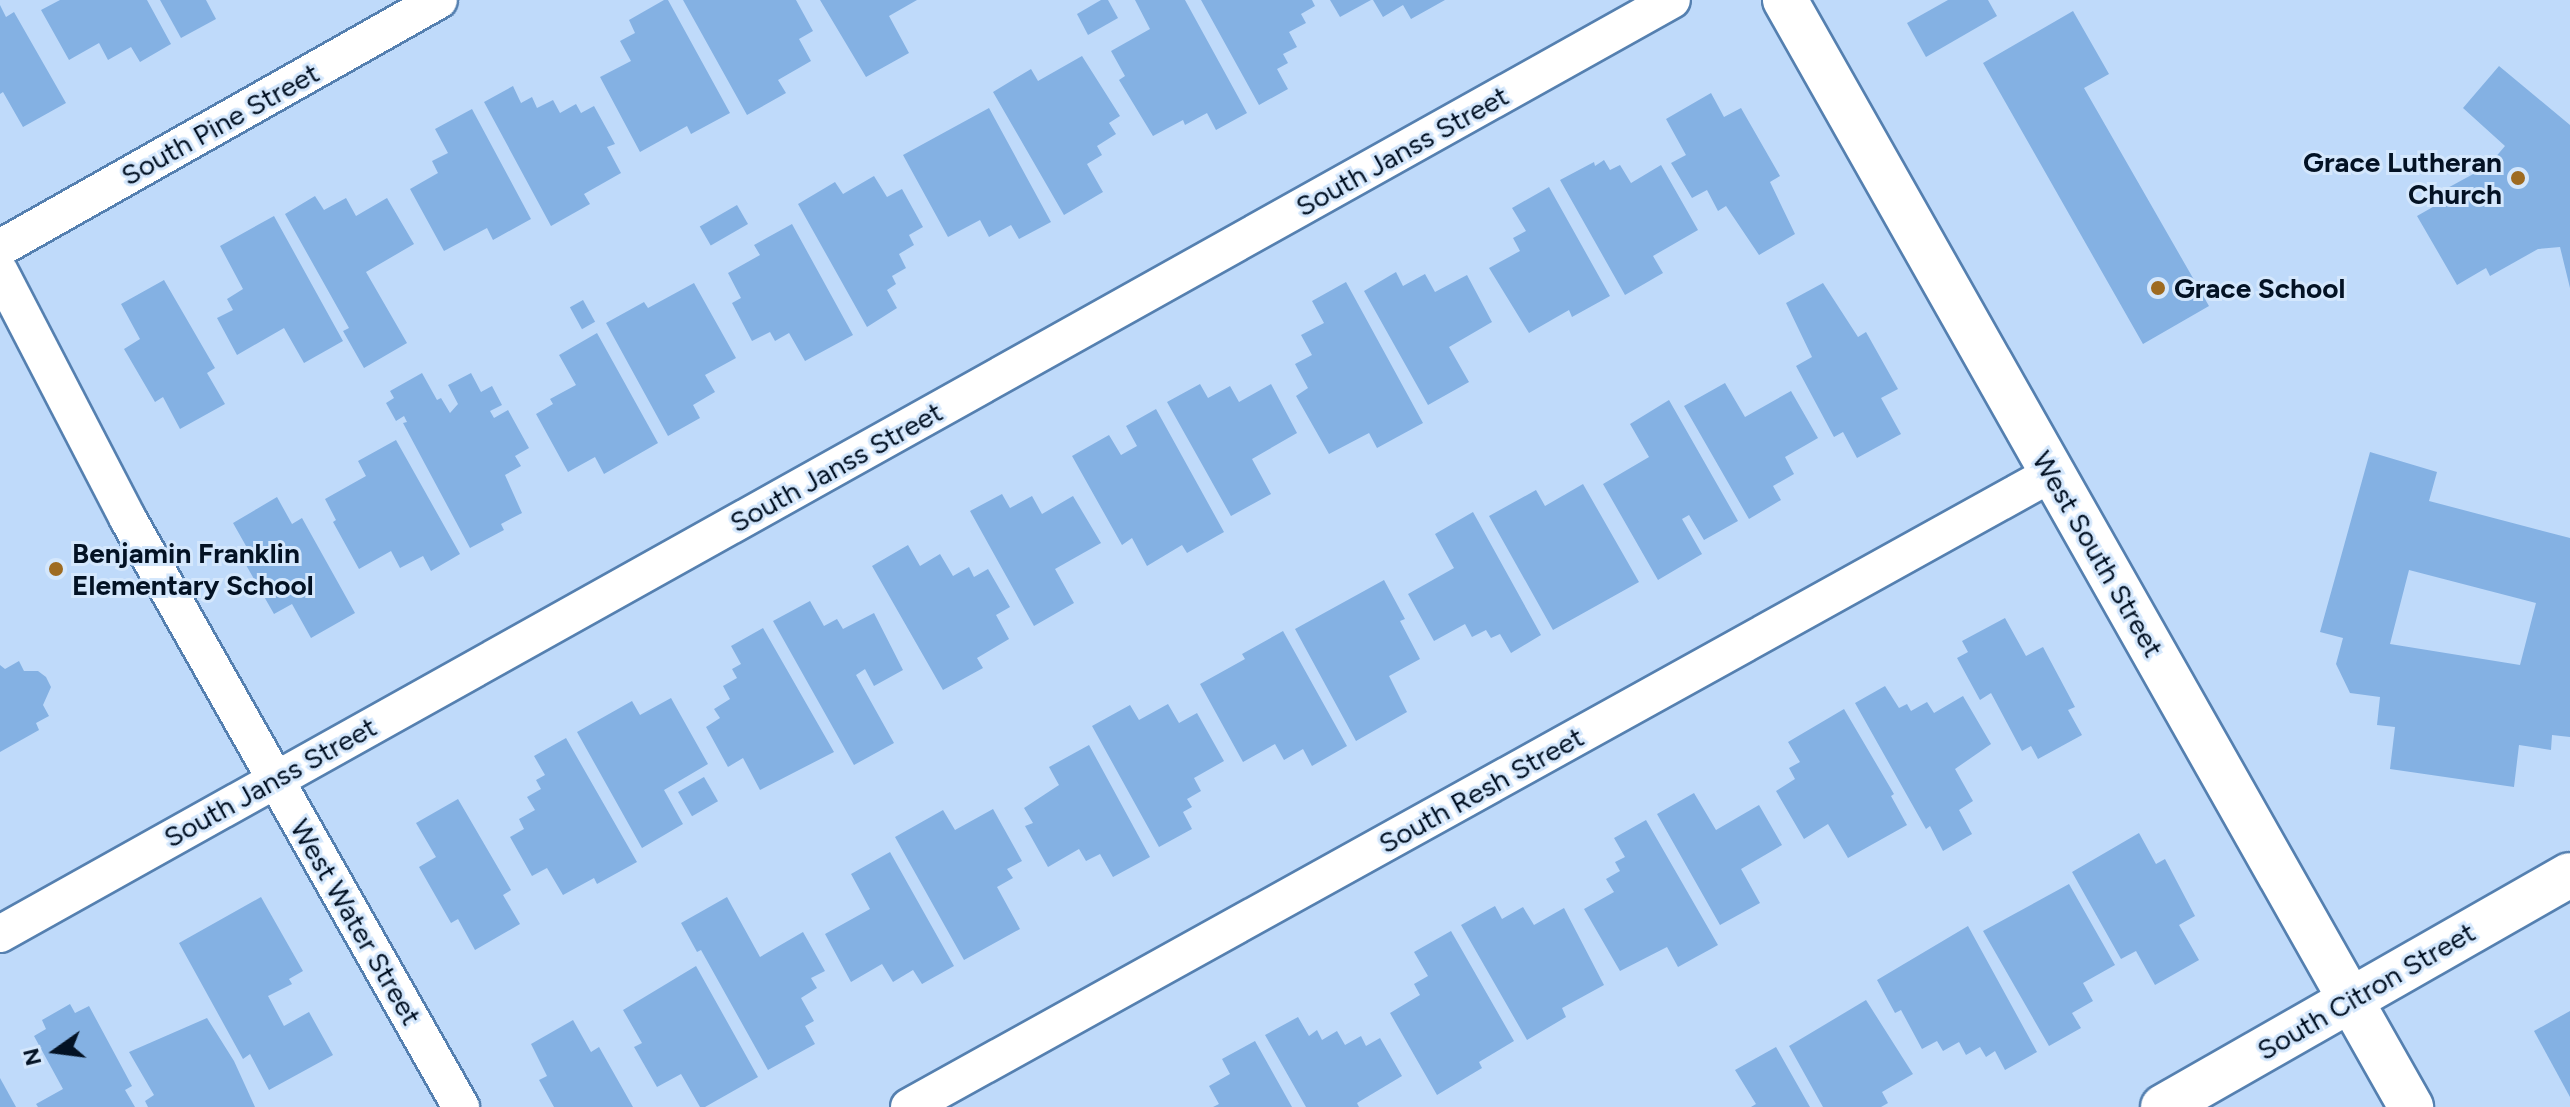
<!DOCTYPE html>
<style>
body{margin:0}
#map{position:relative;width:2570px;height:1107px;overflow:hidden;background:#bfdafa;font-family:Figtree,sans-serif}
div>[style]{position:absolute}
[style*='--x']{left:calc(var(--x)*1px);top:calc(var(--y)*1px);width:calc(var(--w)*1px);rotate:calc(var(--a)*1deg)}
.building>*{inset:0;background:#84b1e3;transform-origin:0 0}
.roads{filter:drop-shadow(2px 0 #5580b0) drop-shadow(-2px 0 #5580b0) drop-shadow(0 2px #5580b0) drop-shadow(0 -2px #5580b0)}
.minor>*{height:36px;margin:-18px;padding:0 18px;transform-origin:18px;border-radius:18px;background:#fff}
.tertiary>*{height:44px;margin:-22px;padding:0 22px;transform-origin:22px;border-radius:22px;background:#fff}
.dots>*{width:22px;height:22px;translate:-50% -50%;box-sizing:border-box;border:4px solid #d4e7fc;border-radius:50%}
span{translate:-50% -50%;white-space:nowrap;text-align:center;line-height:1.15;-webkit-text-stroke:6px #d4e7fc;paint-order:stroke}
.street-label{font-size:28px;color:#031224}
.poi-label{font-size:28px;color:#031224;font-weight:700}
.right{translate:-100% -50%;text-align:right}
.left{translate:0 -50%;text-align:left}
.north{position:absolute;left:16px;top:1011px;width:80px;height:80px;-webkit-text-stroke:6px #d4e7fc;paint-order:stroke;rotate:256deg;font-size:22px;font-weight:700;line-height:32px;text-align:center;color:#031224}
.north::after{content:'';display:block;margin:auto;width:28px;height:36px;background:#031224;clip-path:polygon(50% 0,100% 100%,50% 72%,0 100%)}
</style>
<div id="map">
<div class="building">
<div style="clip-path:polygon(60px 0,147px 0,171px 44px,140px 62px,131px 47px,108px 60px,99px 43px,69px 60px,41px 10px)"></div>
<div style="clip-path:polygon(160px 0,206px 0,216px 19px,181px 38px)"></div>
<div style="clip-path:polygon(664px 0,668px 0,730px 113px,691px 134px,687px 126px,640px 152px,600px 77px,631px 61px,620px 41px,635px 33px,629px 20px)"></div>
<div style="clip-path:polygon(683px 0,796px 0,813px 31px,799px 39px,811px 61px,778px 80px,786px 93px,747px 115px)"></div>
<div style="clip-path:polygon(820px 0,917px 0,889px 16px,909px 53px,866px 77px)"></div>
<div style="clip-path:polygon(1101px 0,1108px 0,1118px 18px,1088px 35px,1077px 14px)"></div>
<div style="clip-path:polygon(1135px 0,1185px 0,1247px 113px,1216px 130px,1207px 113px,1185px 125px,1183px 120px,1153px 136px,1119px 80px,1125px 76px,1111px 51px,1150px 29px)"></div>
<div style="clip-path:polygon(1201px 0,1312px 0,1315px 6px,1301px 14px,1306px 23px,1289px 32px,1297px 47px,1283px 54px,1288px 63px,1277px 69px,1288px 89px,1259px 105px)"></div>
<div style="clip-path:polygon(1330px 0,1371px 0,1340px 17px)"></div>
<div style="clip-path:polygon(1373px 0,1445px 0,1411px 19px,1403px 5px,1383px 17px)"></div>
<div style="clip-path:polygon(1948px 0,1988px 0,1997px 16px,1926px 57px,1907px 23px)"></div>
<div style="clip-path:polygon(0 5px,6px 17px,14px 12px,66px 103px,23px 127px,3px 92px,0 94px)"></div>
<div style="clip-path:polygon(2073px 11px,2109px 74px,2084px 88px,2209px 306px,2143px 344px,1983px 63px)"></div>
<div style="clip-path:polygon(1082px 56px,1120px 116px,1109px 123px,1116px 134px,1097px 146px,1102px 155px,1087px 164px,1103px 192px,1064px 215px,993px 92px,1031px 69px,1038px 81px)"></div>
<div style="clip-path:polygon(2499px 66px,2570px 125px,2570px 288px,2560px 247px,2538px 249px,2490px 276px,2486px 268px,2457px 285px,2417px 216px,2447px 199px,2442px 191px,2488px 166px,2505px 146px,2463px 108px)"></div>
<div style="clip-path:polygon(513px 86px,521px 103px,532px 97px,537px 108px,553px 100px,560px 113px,576px 104px,581px 113px,594px 106px,615px 144px,607px 147px,621px 173px,584px 194px,590px 204px,551px 226px,484px 102px)"></div>
<div style="clip-path:polygon(1711px 93px,1724px 117px,1741px 108px,1780px 176px,1770px 182px,1795px 234px,1759px 255px,1726px 206px,1718px 211px,1707px 190px,1692px 198px,1671px 163px,1686px 155px,1666px 119px)"></div>
<div style="clip-path:polygon(989px 108px,1051px 222px,1019px 239px,1011px 225px,989px 237px,980px 220px,948px 237px,903px 155px)"></div>
<div style="clip-path:polygon(472px 109px,531px 219px,493px 240px,487px 228px,444px 251px,410px 189px,438px 173px,432px 161px,448px 153px,435px 129px)"></div>
<div style="clip-path:polygon(1604px 160px,1610px 170px,1620px 165px,1631px 183px,1661px 165px,1698px 230px,1653px 256px,1663px 273px,1625px 295px,1560px 180px,1594px 162px,1595px 166px)"></div>
<div style="clip-path:polygon(874px 176px,887px 197px,902px 189px,923px 227px,909px 235px,914px 245px,899px 254px,906px 268px,892px 276px,896px 284px,887px 290px,897px 308px,867px 327px,798px 204px,835px 182px,843px 194px)"></div>
<div style="clip-path:polygon(1549px 187px,1610px 296px,1572px 317px,1569px 310px,1529px 333px,1489px 268px,1520px 251px,1513px 238px,1526px 231px,1512px 208px)"></div>
<div style="clip-path:polygon(315px 196px,324px 210px,346px 198px,356px 216px,387px 198px,414px 244px,366px 272px,407px 343px,364px 368px,343px 331px,349px 328px,285px 214px)"></div>
<div style="left:737px;top:205px;width:22px;height:43px;rotate:60deg"></div>
<div style="clip-path:polygon(274px 216px,343px 341px,304px 363px,284px 328px,237px 355px,217px 318px,233px 310px,227px 299px,243px 289px,220px 246px)"></div>
<div style="clip-path:polygon(792px 224px,853px 335px,805px 361px,789px 333px,775px 341px,770px 332px,752px 341px,732px 303px,741px 298px,728px 273px,760px 255px,754px 245px)"></div>
<div style="clip-path:polygon(1396px 272px,1403px 286px,1425px 274px,1435px 292px,1467px 275px,1492px 322px,1449px 347px,1469px 382px,1428px 405px,1364px 291px)"></div>
<div style="clip-path:polygon(164px 280px,215px 368px,207px 373px,225px 404px,180px 429px,163px 397px,155px 402px,124px 349px,140px 339px,121px 304px)"></div>
<div style="clip-path:polygon(1346px 282px,1423px 423px,1377px 448px,1369px 433px,1329px 454px,1296px 396px,1308px 388px,1295px 364px,1312px 355px,1301px 335px,1324px 323px,1312px 301px)"></div>
<div style="clip-path:polygon(694px 283px,736px 358px,705px 375px,715px 392px,693px 405px,700px 418px,668px 436px,606px 323px,644px 302px,648px 308px)"></div>
<div style="clip-path:polygon(1823px 283px,1858px 337px,1866px 332px,1898px 389px,1881px 398px,1901px 434px,1857px 458px,1843px 432px,1834px 437px,1796px 366px,1812px 357px,1786px 303px)"></div>
<div style="left:583px;top:300px;width:25px;height:15px;rotate:61deg"></div>
<div style="clip-path:polygon(597px 333px,658px 443px,604px 474px,595px 457px,568px 472px,536px 414px,553px 404px,550px 399px,576px 385px,559px 355px)"></div>
<div style="clip-path:polygon(422px 373px,437px 400px,441px 398px,450px 413px,458px 404px,448px 385px,471px 373px,481px 392px,492px 386px,502px 405px,490px 411px,494px 418px,508px 410px,529px 448px,515px 456px,521px 466px,505px 475px,522px 513px,501px 524px,504px 530px,470px 548px,403px 423px,407px 422px,404px 416px,396px 421px,386px 403px,394px 398px,390px 391px)"></div>
<div style="clip-path:polygon(1725px 383px,1745px 417px,1791px 391px,1818px 438px,1785px 457px,1794px 474px,1773px 486px,1781px 500px,1749px 519px,1684px 406px)"></div>
<div style="clip-path:polygon(1200px 384px,1208px 398px,1230px 386px,1239px 402px,1271px 384px,1297px 433px,1252px 459px,1271px 494px,1231px 516px,1167px 402px)"></div>
<div style="clip-path:polygon(1669px 400px,1738px 521px,1704px 540px,1689px 515px,1682px 519px,1702px 554px,1658px 580px,1603px 484px,1649px 457px,1630px 424px)"></div>
<div style="clip-path:polygon(1156px 409px,1224px 532px,1187px 553px,1182px 545px,1147px 566px,1132px 538px,1122px 545px,1072px 456px,1109px 435px,1121px 455px,1137px 446px,1126px 426px)"></div>
<div style="clip-path:polygon(396px 440px,460px 554px,431px 571px,423px 556px,400px 568px,391px 551px,359px 569px,333px 522px,336px 520px,325px 499px,366px 476px,358px 461px)"></div>
<div style="clip-path:polygon(evenodd,2370px 452px,2437px 472px,2429px 501px,2570px 538px,2570px 737px,2552px 735px,2551px 750px,2519px 745px,2514px 787px,2390px 769px,2395px 727px,2377px 725px,2380px 697px,2350px 693px,2336px 664px,2343px 638px,2320px 632px,2370px 452px,2409px 570px,2536px 603px,2520px 665px,2390px 644px,2409px 570px)"></div>
<div style="clip-path:polygon(1583px 484px,1639px 582px,1553px 630px,1489px 516px,1536px 490px,1545px 506px)"></div>
<div style="clip-path:polygon(1002px 494px,1010px 508px,1032px 496px,1042px 514px,1073px 496px,1101px 543px,1055px 569px,1074px 603px,1034px 626px,970px 511px)"></div>
<div style="clip-path:polygon(277px 497px,292px 524px,302px 518px,355px 613px,311px 638px,292px 604px,274px 614px,242px 558px,250px 553px,233px 523px)"></div>
<div style="clip-path:polygon(1473px 512px,1541px 635px,1511px 653px,1500px 634px,1491px 638px,1486px 630px,1472px 637px,1465px 624px,1434px 641px,1408px 594px,1454px 568px,1435px 534px)"></div>
<div style="clip-path:polygon(908px 545px,920px 566px,940px 554px,953px 576px,969px 567px,974px 577px,988px 569px,1010px 607px,996px 615px,1009px 639px,977px 658px,983px 668px,943px 690px,872px 566px)"></div>
<div style="clip-path:polygon(1384px 580px,1405px 619px,1400px 621px,1420px 659px,1389px 676px,1407px 712px,1356px 741px,1295px 629px)"></div>
<div style="clip-path:polygon(810px 601px,824px 626px,837px 619px,843px 629px,874px 613px,903px 670px,874px 686px,865px 669px,856px 675px,894px 743px,854px 765px,773px 621px)"></div>
<div style="clip-path:polygon(2005px 618px,2026px 656px,2043px 647px,2075px 707px,2068px 710px,2082px 735px,2038px 759px,2031px 746px,2022px 751px,1991px 693px,1980px 700px,1957px 658px,1968px 652px,1962px 641px)"></div>
<div style="clip-path:polygon(763px 628px,834px 752px,760px 790px,743px 758px,728px 767px,706px 727px,720px 718px,714px 709px,730px 699px,723px 686px,737px 678px,732px 669px,741px 664px,731px 646px)"></div>
<div style="clip-path:polygon(1283px 631px,1347px 746px,1312px 766px,1303px 749px,1284px 760px,1275px 744px,1243px 762px,1200px 684px,1245px 659px,1242px 654px)"></div>
<div style="clip-path:polygon(19px 661px,24px 671px,38px 671px,46px 677px,51px 687px,43px 705px,49px 716px,36px 723px,39px 730px,0 752px,0 665px,5px 669px)"></div>
<div style="clip-path:polygon(1885px 686px,1899px 708px,1907px 704px,1911px 711px,1927px 702px,1934px 713px,1963px 696px,1991px 744px,1955px 769px,1973px 801px,1959px 810px,1972px 834px,1943px 851px,1930px 826px,1926px 829px,1855px 703px)"></div>
<div style="clip-path:polygon(671px 698px,708px 764px,664px 790px,683px 824px,642px 848px,577px 732px,632px 701px,640px 715px)"></div>
<div style="clip-path:polygon(1168px 704px,1179px 723px,1197px 713px,1224px 761px,1194px 778px,1201px 791px,1187px 799px,1192px 807px,1183px 812px,1192px 829px,1159px 847px,1092px 726px,1130px 705px,1139px 720px)"></div>
<div style="clip-path:polygon(1844px 709px,1894px 794px,1891px 796px,1907px 825px,1848px 858px,1828px 824px,1804px 839px,1776px 791px,1795px 779px,1789px 768px,1800px 762px,1788px 742px)"></div>
<div style="clip-path:polygon(566px 738px,637px 862px,597px 884px,594px 878px,563px 895px,547px 868px,532px 876px,510px 837px,524px 829px,519px 819px,535px 810px,527px 797px,541px 789px,536px 780px,545px 775px,534px 756px)"></div>
<div style="clip-path:polygon(1089px 745px,1150px 857px,1113px 877px,1100px 854px,1086px 861px,1079px 849px,1048px 867px,1025px 826px,1033px 823px,1024px 808px,1059px 785px,1049px 767px)"></div>
<div style="left:704px;top:777px;width:28px;height:30px;rotate:60deg"></div>
<div style="clip-path:polygon(1694px 793px,1716px 830px,1759px 805px,1782px 845px,1741px 869px,1760px 903px,1720px 925px,1657px 814px)"></div>
<div style="clip-path:polygon(458px 799px,511px 890px,503px 895px,520px 924px,475px 950px,458px 919px,451px 923px,419px 867px,436px 857px,416px 823px)"></div>
<div style="clip-path:polygon(993px 809px,1022px 861px,1007px 869px,1013px 878px,997px 887px,1020px 929px,964px 960px,895px 837px,943px 810px,955px 830px)"></div>
<div style="clip-path:polygon(1646px 820px,1718px 945px,1678px 967px,1667px 947px,1620px 971px,1584px 909px,1614px 892px,1606px 879px,1620px 871px,1615px 862px,1625px 857px,1614px 838px)"></div>
<div style="clip-path:polygon(2139px 833px,2156px 864px,2165px 859px,2195px 916px,2179px 925px,2199px 960px,2155px 985px,2136px 951px,2121px 959px,2072px 872px)"></div>
<div style="clip-path:polygon(890px 852px,954px 966px,922px 984px,913px 970px,893px 982px,882px 964px,851px 982px,825px 934px,870px 909px,851px 874px)"></div>
<div style="clip-path:polygon(2069px 884px,2115px 965px,2083px 983px,2093px 1001px,2072px 1013px,2081px 1028px,2049px 1046px,1983px 931px)"></div>
<div style="clip-path:polygon(261px 897px,303px 971px,289px 979px,292px 984px,268px 996px,284px 1026px,309px 1012px,333px 1055px,269px 1090px,250px 1054px,243px 1059px,179px 943px)"></div>
<div style="clip-path:polygon(727px 897px,760px 957px,803px 932px,825px 971px,811px 978px,817px 988px,801px 998px,814px 1021px,805px 1026px,815px 1044px,768px 1070px,701px 950px,697px 952px,681px 923px)"></div>
<div style="clip-path:polygon(1495px 906px,1502px 919px,1523px 907px,1534px 925px,1564px 908px,1604px 985px,1562px 1008px,1566px 1017px,1527px 1040px,1461px 925px)"></div>
<div style="clip-path:polygon(1968px 926px,2037px 1052px,2005px 1070px,1995px 1051px,1986px 1057px,1980px 1047px,1966px 1055px,1959px 1042px,1943px 1051px,1937px 1041px,1922px 1049px,1901px 1010px,1895px 1013px,1877px 980px)"></div>
<div style="clip-path:polygon(1451px 931px,1514px 1041px,1479px 1062px,1482px 1068px,1437px 1095px,1390px 1013px,1420px 995px,1414px 984px,1428px 976px,1414px 952px)"></div>
<div style="clip-path:polygon(696px 966px,758px 1077px,705px 1107px,700px 1107px,681px 1074px,657px 1087px,634px 1047px,642px 1043px,623px 1010px)"></div>
<div style="clip-path:polygon(1866px 1000px,1913px 1074px,1882px 1092px,1888px 1103px,1881px 1107px,1823px 1107px,1789px 1046px)"></div>
<div style="clip-path:polygon(70px 1004px,75px 1013px,89px 1006px,132px 1086px,125px 1090px,135px 1107px,38px 1107px,36px 1104px,63px 1089px,34px 1036px,46px 1029px,42px 1020px)"></div>
<div style="clip-path:polygon(2570px 1011px,2570px 1097px,2534px 1031px)"></div>
<div style="clip-path:polygon(1298px 1017px,1309px 1036px,1317px 1030px,1322px 1040px,1337px 1031px,1345px 1045px,1361px 1036px,1366px 1046px,1380px 1038px,1402px 1076px,1357px 1103px,1359px 1107px,1306px 1107px,1265px 1035px)"></div>
<div style="clip-path:polygon(207px 1018px,234px 1061px,255px 1107px,148px 1107px,145px 1101px,154px 1095px,129px 1052px)"></div>
<div style="clip-path:polygon(573px 1020px,591px 1052px,599px 1047px,633px 1107px,554px 1107px,539px 1080px,547px 1076px,531px 1044px)"></div>
<div style="clip-path:polygon(1255px 1041px,1292px 1107px,1213px 1107px,1219px 1104px,1209px 1086px,1230px 1074px,1222px 1059px)"></div>
<div style="clip-path:polygon(1776px 1047px,1810px 1107px,1751px 1107px,1756px 1104px,1735px 1070px)"></div>
<div style="clip-path:polygon(0 1078px,16px 1107px,0 1107px)"></div>
</div>
<div class="roads">
<div class="minor">
<div style="--x:0;--y:248;--w:504;--a:-29.46"></div>
<div style="--x:0;--y:272;--w:278;--a:62.6"></div>
<div style="--x:128;--y:519;--w:676;--a:60.48"></div>
<div style="--x:0;--y:934;--w:1915;--a:-29.19"></div>
<div style="--x:909;--y:1107;--w:1308;--a:-29"></div>
</div>
<div class="tertiary">
<div style="--x:1785;--y:0;--w:1272;--a:60.51"></div>
<div style="--x:2163;--y:1107;--w:468;--a:-29.7"></div>
</div>
</div>
<div class="dots">
<div style="left:2518px;top:178px;background:#9e6b21"></div>
<div style="left:2158px;top:288px;background:#9e6b21"></div>
<div style="left:56px;top:569px;background:#9e6b21"></div>
</div>
<div class="street-label">
<span style="left:220px;top:124px;rotate:-29deg">South Pine Street</span>
<span style="left:1402px;top:151px;rotate:-29deg">South Janss Street</span>
<span style="left:836px;top:467px;rotate:-29deg">South Janss Street</span>
<span style="left:2098px;top:554px;rotate:60deg">West South Street</span>
<span style="left:270px;top:782px;rotate:-29deg">South Janss Street</span>
<span style="left:1481px;top:790px;rotate:-29deg">South Resh Street</span>
<span style="left:356px;top:922px;rotate:60deg">West Water Street</span>
<span style="left:2366px;top:991px;rotate:-30deg">South Citron Street</span>
</div>
<div class="poi-label">
<span class="right" style="left:2502px;top:178px">Grace Lutheran<br>Church</span>
<span class="left" style="left:2174px;top:288px">Grace School</span>
<span class="left" style="left:72px;top:569px">Benjamin Franklin<br>Elementary School</span>
</div>
<div class="north">N</div>
</div>
